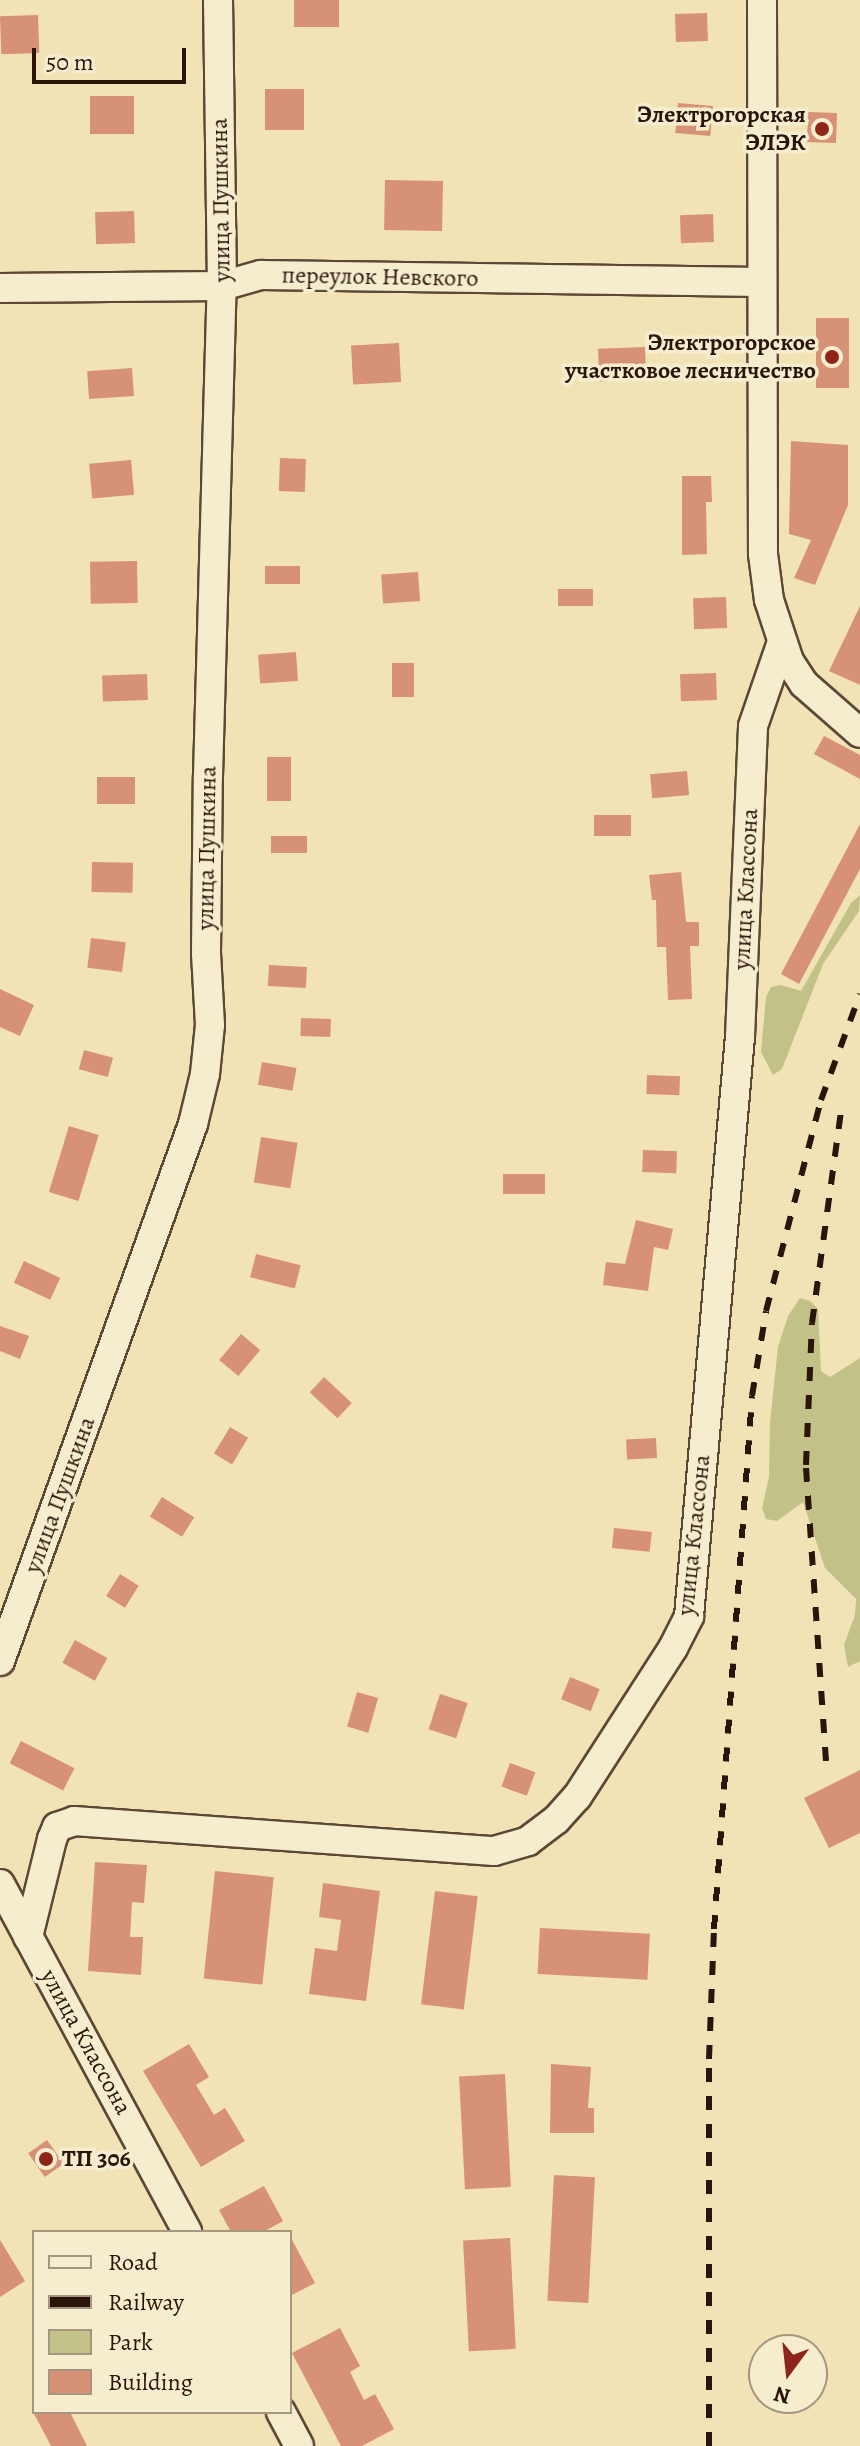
<!DOCTYPE html>
<meta charset="utf-8">
<style>
body{margin:0}
#map{position:relative;width:860px;height:2446px;overflow:hidden;background:#f1e3b5;font-family:Alegreya,serif}
div>[style]{position:absolute}
[style*='--x']{left:calc(var(--x)*1px);top:calc(var(--y)*1px);width:calc(var(--w)*1px);rotate:calc(var(--a)*1deg)}
.green>*{inset:0;background:#c2c188}
.building>*{inset:0;background:#d79176;transform-origin:0 0}
.roads{filter:drop-shadow(2px 0 #5c4835) drop-shadow(-2px 0 #5c4835) drop-shadow(0 2px #5c4835) drop-shadow(0 -2px #5c4835)}
.minor>*{height:28px;margin:-14px;padding:0 14px;transform-origin:14px;border-radius:14px;background:#f6edcf}
.rail>*{height:6px;margin-top:-3px;transform-origin:0;background:repeating-linear-gradient(90deg,#2b140a 0 14px,transparent 0 28px)}
.dots>*{width:22px;height:22px;translate:-50% -50%;box-sizing:border-box;border:4px solid #f6edcf;border-radius:50%}
span{translate:-50% -50%;white-space:nowrap;text-align:center;line-height:1.15;-webkit-text-stroke:7px #f6edcf;paint-order:stroke}
.poi-label{font-size:24px;color:#2b140a;font-weight:700}
.right{translate:-100% -50%;text-align:right}
.left{translate:0 -50%;text-align:left}
.street-label{font-size:24px;color:#2b140a}
.legend{position:absolute;left:32px;top:2230px;width:260px;height:184px;box-sizing:border-box;background:#f6edcf;border:2px solid #a59680;margin:0;padding:10px 14px;list-style:none;font-size:24px;color:#2b140a}
.legend li{display:flex;align-items:center;gap:16px;height:40px}
.legend b{width:40px;border:2px solid #a59680}
.north{position:absolute;left:748px;top:2334px;width:80px;height:80px;box-sizing:border-box;background:#f6edcf;border:2px solid #a59680;border-radius:50%;rotate:195deg;font-size:22px;font-weight:700;line-height:32px;text-align:center;color:#2b140a}
.north::after{content:'';display:block;margin:auto;width:28px;height:36px;background:#8f2418;clip-path:polygon(50% 0,100% 100%,50% 72%,0 100%)}
.scale{position:absolute;left:32px;top:48px;width:154px;height:36px;box-sizing:border-box;border:4px solid #2b140a;border-top:0;padding-left:10px;font-size:24px;line-height:28px;white-space:nowrap;color:#2b140a;-webkit-text-stroke:6px #f6edcf;paint-order:stroke}
</style>
<div id="map">
<div class="green">
<div style="clip-path:polygon(860px 895px,859px 911px,823px 964px,782px 1069px,773px 1075px,761px 1052px,766px 997px,771px 987px,781px 985px,801px 991px,851px 903px)"></div>
<div style="clip-path:polygon(800px 1298px,810px 1301px,818px 1309px,821px 1371px,830px 1377px,860px 1358px,860px 1661px,848px 1667px,844px 1645px,855px 1615px,856px 1599px,825px 1568px,803px 1502px,777px 1521px,766px 1519px,762px 1508px,769px 1477px,770px 1422px,778px 1347px,788px 1316px)"></div>
</div>
<div class="building">
<div style="left:294px;top:0;width:45px;height:27px"></div>
<div style="left:707px;top:13px;width:28px;height:32px;rotate:88deg"></div>
<div style="left:38px;top:15px;width:38px;height:38px;rotate:88deg"></div>
<div style="left:265px;top:89px;width:39px;height:41px"></div>
<div style="left:90px;top:96px;width:44px;height:38px"></div>
<div style="left:678px;top:103px;width:35px;height:30px;rotate:5deg"></div>
<div style="left:837px;top:113px;width:30px;height:29px;rotate:92deg"></div>
<div style="left:385px;top:180px;width:58px;height:50px;rotate:1deg"></div>
<div style="left:134px;top:211px;width:32px;height:39px;rotate:88deg"></div>
<div style="left:713px;top:214px;width:28px;height:33px;rotate:88deg"></div>
<div style="left:816px;top:318px;width:33px;height:70px"></div>
<div style="left:399px;top:343px;width:39px;height:48px;rotate:87deg"></div>
<div style="left:645px;top:347px;width:33px;height:47px;rotate:88deg"></div>
<div style="left:132px;top:368px;width:28px;height:45px;rotate:86deg"></div>
<div style="clip-path:polygon(791px 441px,848px 445px,848px 505px,815px 585px,794px 578px,811px 540px,789px 534px)"></div>
<div style="left:280px;top:458px;width:26px;height:33px;rotate:2deg"></div>
<div style="left:131px;top:460px;width:35px;height:42px;rotate:85deg"></div>
<div style="clip-path:polygon(682px 476px,711px 476px,712px 502px,706px 502px,707px 554px,682px 555px)"></div>
<div style="left:137px;top:561px;width:42px;height:47px;rotate:89deg"></div>
<div style="left:265px;top:566px;width:35px;height:18px"></div>
<div style="left:418px;top:572px;width:29px;height:37px;rotate:86deg"></div>
<div style="left:558px;top:589px;width:35px;height:17px"></div>
<div style="left:726px;top:597px;width:31px;height:33px;rotate:88deg"></div>
<div style="clip-path:polygon(860px 606px,860px 685px,829px 671px)"></div>
<div style="left:296px;top:652px;width:29px;height:38px;rotate:86deg"></div>
<div style="left:392px;top:663px;width:22px;height:34px"></div>
<div style="left:716px;top:673px;width:27px;height:36px;rotate:88deg"></div>
<div style="left:147px;top:674px;width:26px;height:45px;rotate:88deg"></div>
<div style="clip-path:polygon(824px 736px,860px 755px,860px 779px,814px 754px)"></div>
<div style="left:267px;top:757px;width:24px;height:44px"></div>
<div style="left:687px;top:771px;width:24px;height:37px;rotate:85deg"></div>
<div style="left:97px;top:777px;width:38px;height:27px"></div>
<div style="left:594px;top:815px;width:37px;height:21px"></div>
<div style="clip-path:polygon(860px 824px,860px 869px,799px 984px,781px 974px)"></div>
<div style="left:307px;top:836px;width:17px;height:36px;rotate:90deg"></div>
<div style="left:92px;top:862px;width:41px;height:30px;rotate:1deg"></div>
<div style="clip-path:polygon(681px 872px,686px 922px,699px 922px,699px 946px,690px 946px,692px 999px,668px 1000px,666px 947px,657px 947px,656px 900px,652px 900px,649px 875px)"></div>
<div style="left:91px;top:938px;width:35px;height:30px;rotate:7deg"></div>
<div style="left:269px;top:965px;width:38px;height:21px;rotate:3deg"></div>
<div style="clip-path:polygon(0 989px,34px 1005px,20px 1036px,0 1027px)"></div>
<div style="left:301px;top:1018px;width:30px;height:18px;rotate:2deg"></div>
<div style="left:84px;top:1050px;width:30px;height:20px;rotate:15deg"></div>
<div style="left:262px;top:1062px;width:35px;height:23px;rotate:10deg"></div>
<div style="left:647px;top:1075px;width:33px;height:19px;rotate:2deg"></div>
<div style="left:69px;top:1126px;width:31px;height:69px;rotate:17deg"></div>
<div style="left:261px;top:1137px;width:37px;height:46px;rotate:9deg"></div>
<div style="left:643px;top:1150px;width:34px;height:22px;rotate:2deg"></div>
<div style="left:503px;top:1174px;width:42px;height:20px"></div>
<div style="clip-path:polygon(636px 1220px,673px 1229px,668px 1250px,654px 1247px,648px 1291px,603px 1285px,606px 1262px,625px 1264px)"></div>
<div style="left:256px;top:1254px;width:46px;height:24px;rotate:14deg"></div>
<div style="left:24px;top:1261px;width:40px;height:24px;rotate:25deg"></div>
<div style="clip-path:polygon(0 1326px,29px 1336px,20px 1359px,0 1351px)"></div>
<div style="left:241px;top:1334px;width:25px;height:34px;rotate:40deg"></div>
<div style="left:324px;top:1377px;width:38px;height:21px;rotate:43deg"></div>
<div style="left:230px;top:1427px;width:21px;height:31px;rotate:31deg"></div>
<div style="left:656px;top:1438px;width:20px;height:30px;rotate:87deg"></div>
<div style="left:162px;top:1497px;width:38px;height:23px;rotate:32deg"></div>
<div style="left:614px;top:1528px;width:38px;height:20px;rotate:6deg"></div>
<div style="left:120px;top:1574px;width:22px;height:26px;rotate:32deg"></div>
<div style="left:75px;top:1640px;width:37px;height:26px;rotate:29deg"></div>
<div style="left:570px;top:1677px;width:32px;height:24px;rotate:22deg"></div>
<div style="left:357px;top:1692px;width:22px;height:36px;rotate:16deg"></div>
<div style="left:440px;top:1694px;width:29px;height:37px;rotate:18deg"></div>
<div style="left:21px;top:1741px;width:60px;height:25px;rotate:27deg"></div>
<div style="left:510px;top:1763px;width:27px;height:25px;rotate:20deg"></div>
<div style="clip-path:polygon(860px 1770px,860px 1833px,829px 1848px,804px 1798px)"></div>
<div style="clip-path:polygon(95px 1862px,147px 1865px,144px 1903px,132px 1902px,130px 1937px,143px 1937px,141px 1975px,88px 1971px)"></div>
<div style="left:215px;top:1871px;width:59px;height:108px;rotate:6deg"></div>
<div style="clip-path:polygon(323px 1883px,380px 1891px,366px 2001px,309px 1994px,315px 1948px,337px 1951px,341px 1920px,319px 1917px)"></div>
<div style="left:435px;top:1891px;width:43px;height:114px;rotate:7deg"></div>
<div style="left:540px;top:1928px;width:110px;height:46px;rotate:3deg"></div>
<div style="clip-path:polygon(189px 2044px,209px 2077px,196px 2085px,214px 2115px,225px 2108px,245px 2141px,201px 2167px,143px 2071px)"></div>
<div style="clip-path:polygon(551px 2064px,591px 2067px,588px 2108px,594px 2108px,594px 2133px,550px 2133px)"></div>
<div style="left:505px;top:2074px;width:113px;height:46px;rotate:87deg"></div>
<div style="left:47px;top:2140px;width:29px;height:23px;rotate:55deg"></div>
<div style="left:554px;top:2175px;width:41px;height:126px;rotate:3deg"></div>
<div style="clip-path:polygon(264px 2186px,283px 2221px,263px 2232px,231px 2232px,219px 2210px)"></div>
<div style="clip-path:polygon(290px 2236px,315px 2283px,290px 2296px)"></div>
<div style="left:510px;top:2238px;width:111px;height:47px;rotate:87deg"></div>
<div style="clip-path:polygon(0 2240px,25px 2281px,0 2297px)"></div>
<div style="clip-path:polygon(340px 2328px,360px 2366px,350px 2372px,364px 2400px,375px 2394px,394px 2429px,362px 2446px,341px 2446px,292px 2353px)"></div>
<div style="clip-path:polygon(33px 2412px,70px 2412px,87px 2446px,51px 2446px)"></div>
</div>
<div class="roads">
<div class="minor">
<div style="--x:762;--y:0;--w:554;--a:89.9"></div>
<div style="--x:763;--y:554;--w:46;--a:82.6"></div>
<div style="--x:769;--y:600;--w:64;--a:71.8"></div>
<div style="--x:789;--y:661;--w:27;--a:57"></div>
<div style="--x:804;--y:684;--w:74;--a:41.2"></div>
<div style="--x:0;--y:288;--w:222;--a:-0.5"></div>
<div style="--x:222;--y:286;--w:41;--a:-15.8"></div>
<div style="--x:261;--y:275;--w:500;--a:0.8"></div>
<div style="--x:0;--y:1661;--w:571;--a:-70.23"></div>
<div style="--x:193;--y:1124;--w:51;--a:-76.5"></div>
<div style="--x:205;--y:1074;--w:49;--a:-84.2"></div>
<div style="--x:210;--y:1025;--w:72;--a:-93.2"></div>
<div style="--x:206;--y:953;--w:177;--a:-89.4"></div>
<div style="--x:208;--y:776;--w:490;--a:-88.4"></div>
<div style="--x:222;--y:286;--w:286;--a:-90.8"></div>
<div style="--x:0;--y:1884;--w:395;--a:61.7"></div>
<div style="--x:28;--y:1937;--w:101;--a:-76.2"></div>
<div style="--x:52;--y:1839;--w:13;--a:-67"></div>
<div style="--x:57;--y:1827;--w:18;--a:-19"></div>
<div style="--x:74;--y:1821;--w:421;--a:4.1"></div>
<div style="--x:494;--y:1851;--w:35;--a:-16"></div>
<div style="--x:528;--y:1841;--w:35;--a:-37"></div>
<div style="--x:556;--y:1820;--w:31;--a:-48"></div>
<div style="--x:577;--y:1797;--w:177;--a:-57.2"></div>
<div style="--x:673;--y:1648;--w:36;--a:-63"></div>
<div style="--x:689;--y:1616;--w:581;--a:-84.97"></div>
<div style="--x:740;--y:1037;--w:311;--a:-87.6"></div>
<div style="--x:753;--y:726;--w:89;--a:-71"></div>
<div style="--x:281;--y:2412;--w:38;--a:62"></div>
</div>
</div>
<div class="rail">
<div style="--x:826;--y:1761;--w:297;--a:-93.9"></div>
<div style="--x:806;--y:1465;--w:142;--a:-87.6"></div>
<div style="--x:812;--y:1323;--w:220;--a:-82.2"></div>
<div style="--x:709;--y:2446;--w:387;--a:-90"></div>
<div style="--x:709;--y:2059;--w:130;--a:-87.8"></div>
<div style="--x:714;--y:1929;--w:534;--a:-85.92"></div>
<div style="--x:752;--y:1396;--w:86;--a:-80.6"></div>
<div style="--x:766;--y:1311;--w:218;--a:-75.4"></div>
<div style="--x:821;--y:1100;--w:113;--a:-69.8"></div>
</div>
<div class="dots">
<div style="left:822px;top:129px;background:#8f2418"></div>
<div style="left:832px;top:357px;background:#8f2418"></div>
<div style="left:46px;top:2159px;background:#8f2418"></div>
</div>
<div class="poi-label">
<span class="right" style="left:806px;top:129px">Электрогорская<br>ЭЛЭК</span>
<span class="right" style="left:816px;top:357px">Электрогорское<br>участковое лесничество</span>
<span class="left" style="left:62px;top:2159px">ТП 306</span>
</div>
<div class="street-label">
<span style="left:221px;top:200px;rotate:-91deg">улица Пушкина</span>
<span style="left:380px;top:277px;rotate:1deg">переулок Невского</span>
<span style="left:207px;top:848px;rotate:-89deg">улица Пушкина</span>
<span style="left:746px;top:889px;rotate:-87deg">улица Классона</span>
<span style="left:60px;top:1495px;rotate:-70deg">улица Пушкина</span>
<span style="left:694px;top:1535px;rotate:-84deg">улица Классона</span>
<span style="left:86px;top:2042px;rotate:61deg">улица Классона</span>
</div>
<ul class="legend">
<li><b style="height:10px;background:#f6edcf"></b>Road</li>
<li><b style="height:10px;background:#2b140a"></b>Railway</li>
<li><b style="height:22px;background:#c2c188"></b>Park</li>
<li><b style="height:22px;background:#d79176"></b>Building</li>
</ul>
<div class="north">N</div>
<div class="scale">50 m</div>
</div>
